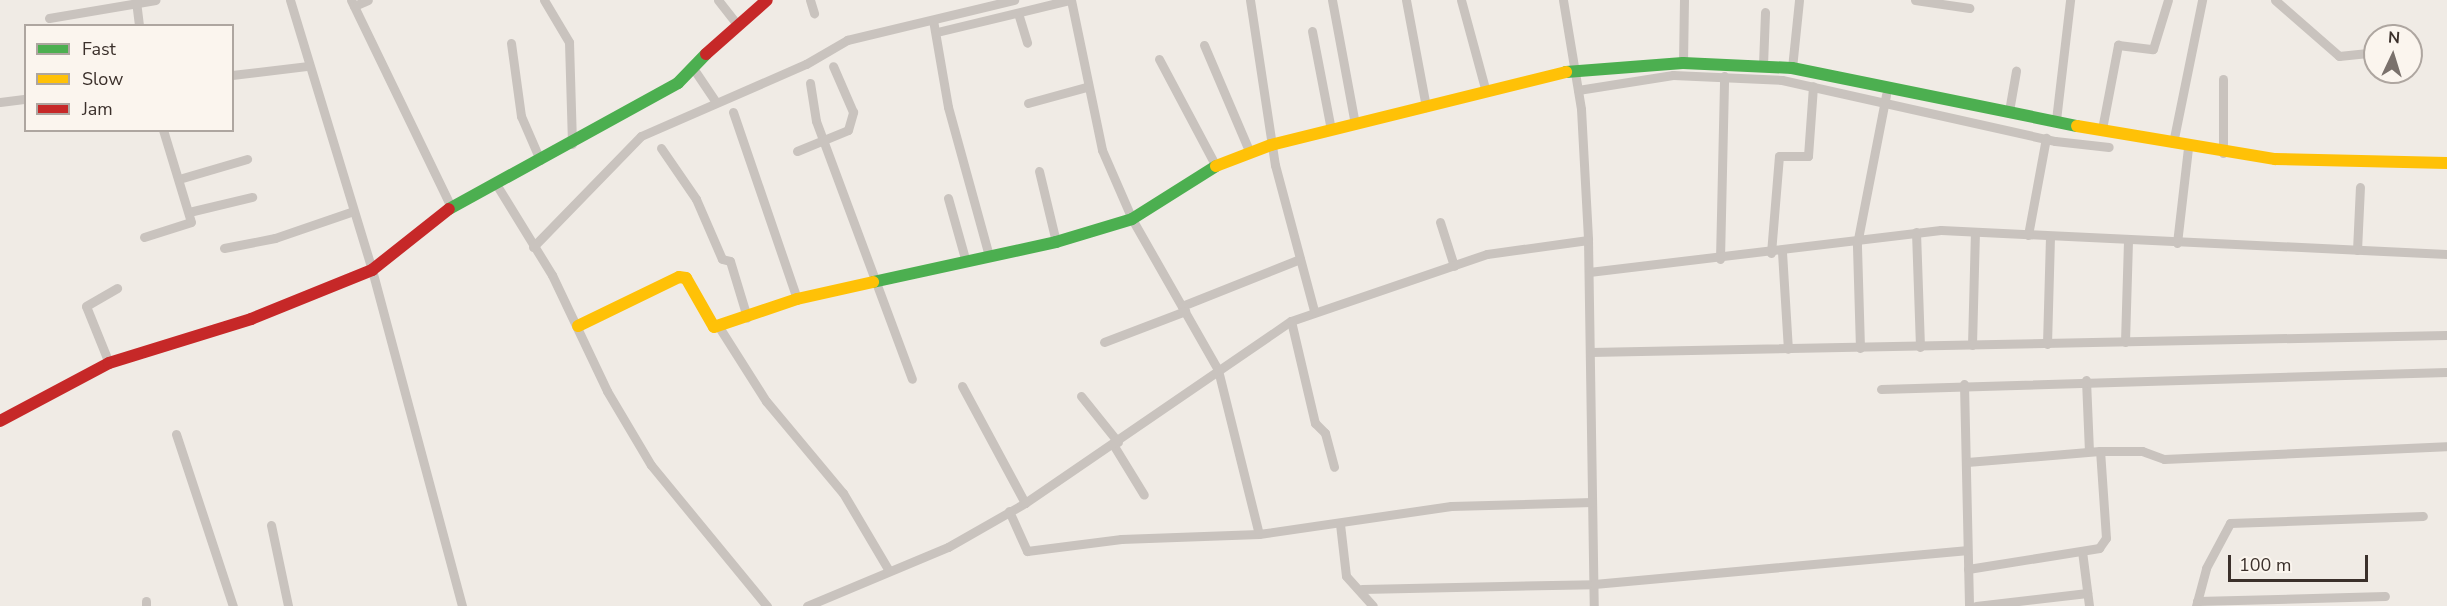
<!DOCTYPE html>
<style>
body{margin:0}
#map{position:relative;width:2447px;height:606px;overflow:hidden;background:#f0ebe5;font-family:"Nunito Sans",sans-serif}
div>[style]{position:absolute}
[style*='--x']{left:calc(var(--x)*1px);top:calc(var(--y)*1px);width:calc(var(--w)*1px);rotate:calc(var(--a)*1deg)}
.street>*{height:9px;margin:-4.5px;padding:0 4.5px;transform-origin:4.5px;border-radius:4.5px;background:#c9c3be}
.fast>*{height:12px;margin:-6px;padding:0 6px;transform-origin:6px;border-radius:6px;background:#4caf50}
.slow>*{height:12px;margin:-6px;padding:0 6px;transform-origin:6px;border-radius:6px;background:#ffc107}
.jam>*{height:12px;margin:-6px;padding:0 6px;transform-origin:6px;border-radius:6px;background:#c62828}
span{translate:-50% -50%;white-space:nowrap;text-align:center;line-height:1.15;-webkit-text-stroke:4.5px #fbf5ee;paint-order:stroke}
.legend{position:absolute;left:24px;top:24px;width:210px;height:108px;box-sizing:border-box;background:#fbf5ee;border:2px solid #aea6a0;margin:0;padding:8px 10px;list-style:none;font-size:18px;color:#3b302b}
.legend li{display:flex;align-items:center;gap:12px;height:30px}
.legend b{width:30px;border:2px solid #aea6a0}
.north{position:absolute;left:2363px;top:24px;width:60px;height:60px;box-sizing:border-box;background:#fbf5ee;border:2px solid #aea6a0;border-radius:50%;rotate:4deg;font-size:16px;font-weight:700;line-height:24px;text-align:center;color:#3b302b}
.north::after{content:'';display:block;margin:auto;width:21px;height:27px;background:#7a716c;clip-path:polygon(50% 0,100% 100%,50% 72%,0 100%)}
.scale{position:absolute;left:2228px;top:555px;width:140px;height:27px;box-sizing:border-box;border:3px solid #3b302b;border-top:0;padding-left:8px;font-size:18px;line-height:21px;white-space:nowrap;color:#3b302b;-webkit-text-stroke:4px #fbf5ee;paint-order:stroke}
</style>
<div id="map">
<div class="street">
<div style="--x:290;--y:0;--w:282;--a:73.1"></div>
<div style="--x:372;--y:270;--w:348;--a:75"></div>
<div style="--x:351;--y:0;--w:230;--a:64.2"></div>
<div style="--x:544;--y:0;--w:49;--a:59.2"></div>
<div style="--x:569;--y:42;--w:102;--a:88.3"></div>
<div style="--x:718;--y:0;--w:29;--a:52"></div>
<div style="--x:810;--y:0;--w:14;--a:73"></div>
<div style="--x:1071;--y:0;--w:153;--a:78.3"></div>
<div style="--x:1102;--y:150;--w:75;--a:66.5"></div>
<div style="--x:1132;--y:219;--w:174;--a:60.3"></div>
<div style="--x:1218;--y:370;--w:169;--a:76"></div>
<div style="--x:1250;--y:0;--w:167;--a:81.4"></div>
<div style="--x:1275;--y:165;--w:151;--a:75"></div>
<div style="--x:1332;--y:0;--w:126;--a:79.5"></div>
<div style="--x:1406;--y:0;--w:109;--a:79.4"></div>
<div style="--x:1461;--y:0;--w:95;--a:74.8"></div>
<div style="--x:1563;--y:0;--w:110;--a:80.6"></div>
<div style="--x:1581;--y:109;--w:131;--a:86.9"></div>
<div style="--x:1588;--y:240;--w:366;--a:89.1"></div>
<div style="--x:1915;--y:0;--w:55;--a:8.4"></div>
<div style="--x:2275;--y:0;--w:85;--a:41.2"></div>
<div style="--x:2339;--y:56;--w:36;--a:-6"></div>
<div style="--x:136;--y:1;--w:25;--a:83"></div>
<div style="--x:354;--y:6;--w:15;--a:-23"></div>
<div style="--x:1018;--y:13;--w:31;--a:73"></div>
<div style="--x:49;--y:18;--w:108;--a:-9.6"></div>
<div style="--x:933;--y:20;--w:88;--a:80.2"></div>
<div style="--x:948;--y:107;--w:155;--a:74.6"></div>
<div style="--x:1312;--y:31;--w:101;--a:79.1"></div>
<div style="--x:937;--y:32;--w:136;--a:-13.6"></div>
<div style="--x:511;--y:43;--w:74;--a:82.2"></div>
<div style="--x:521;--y:116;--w:48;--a:66.6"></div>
<div style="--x:1204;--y:45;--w:117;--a:66.9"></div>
<div style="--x:1159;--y:59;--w:121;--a:62"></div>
<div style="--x:1683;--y:63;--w:63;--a:-89.1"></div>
<div style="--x:1763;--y:65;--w:53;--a:-87.8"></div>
<div style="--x:693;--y:68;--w:40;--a:56"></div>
<div style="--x:1792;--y:68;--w:68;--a:-84.1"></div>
<div style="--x:232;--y:75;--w:77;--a:-6.8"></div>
<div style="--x:810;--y:83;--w:38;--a:81"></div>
<div style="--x:816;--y:121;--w:275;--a:69.6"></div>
<div style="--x:1578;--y:90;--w:96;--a:-9"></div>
<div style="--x:1673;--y:75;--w:109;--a:2.6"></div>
<div style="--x:1782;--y:80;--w:280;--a:12.6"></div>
<div style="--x:2055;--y:141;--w:54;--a:6.3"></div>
<div style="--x:0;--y:102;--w:26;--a:-7"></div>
<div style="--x:1028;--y:103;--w:60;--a:-15.4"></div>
<div style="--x:2009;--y:111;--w:41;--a:-80.1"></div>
<div style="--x:733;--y:112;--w:198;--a:71.1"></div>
<div style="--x:2056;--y:120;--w:121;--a:-83.3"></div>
<div style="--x:2102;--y:129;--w:86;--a:-79.2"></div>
<div style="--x:2118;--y:45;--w:35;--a:7"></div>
<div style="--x:2153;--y:49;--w:51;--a:-73"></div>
<div style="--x:2173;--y:143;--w:146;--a:-78.5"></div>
<div style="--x:661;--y:148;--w:62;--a:55.5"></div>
<div style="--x:696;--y:199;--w:65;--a:66.6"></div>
<div style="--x:722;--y:259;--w:8;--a:14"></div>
<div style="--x:730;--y:261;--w:59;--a:73.1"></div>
<div style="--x:797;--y:151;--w:55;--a:-22.4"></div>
<div style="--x:848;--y:130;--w:19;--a:-74"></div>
<div style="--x:853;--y:112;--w:50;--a:-113.5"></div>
<div style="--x:2223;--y:153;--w:74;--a:-90"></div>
<div style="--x:1039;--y:171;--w:73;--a:76.5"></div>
<div style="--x:179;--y:179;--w:71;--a:-16.4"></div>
<div style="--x:496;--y:184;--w:107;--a:58.4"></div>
<div style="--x:552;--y:275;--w:128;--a:64.6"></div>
<div style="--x:607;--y:391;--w:86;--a:59.3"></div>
<div style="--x:651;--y:465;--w:183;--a:50.6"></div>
<div style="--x:948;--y:198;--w:66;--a:74.3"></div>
<div style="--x:189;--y:212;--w:65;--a:-13.4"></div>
<div style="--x:1440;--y:222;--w:46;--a:72.3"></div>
<div style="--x:1916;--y:232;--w:115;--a:88"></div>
<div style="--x:2028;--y:235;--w:99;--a:-79.5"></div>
<div style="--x:144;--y:237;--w:49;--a:-17.7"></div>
<div style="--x:191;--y:222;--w:96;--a:-106.9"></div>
<div style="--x:2177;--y:243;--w:96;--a:-83.4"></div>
<div style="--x:533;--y:247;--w:155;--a:-45.8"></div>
<div style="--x:641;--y:136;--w:180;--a:-23.6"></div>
<div style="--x:806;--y:64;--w:48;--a:-30.3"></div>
<div style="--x:847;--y:40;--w:172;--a:-13.5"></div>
<div style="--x:224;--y:248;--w:52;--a:-11.1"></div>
<div style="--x:275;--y:238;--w:80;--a:-18.9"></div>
<div style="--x:2357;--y:250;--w:63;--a:-87.3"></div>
<div style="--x:1782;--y:252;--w:97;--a:86.5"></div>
<div style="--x:1771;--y:253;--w:97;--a:-85.3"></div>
<div style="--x:1779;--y:156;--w:29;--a:0"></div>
<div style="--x:1808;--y:156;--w:70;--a:-85.9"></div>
<div style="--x:1720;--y:259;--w:183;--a:-88.7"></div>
<div style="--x:1589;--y:272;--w:354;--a:-6.8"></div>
<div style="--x:1941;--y:230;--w:507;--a:2.72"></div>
<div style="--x:1182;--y:306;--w:127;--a:-21.7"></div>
<div style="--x:1291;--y:321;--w:105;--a:76.8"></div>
<div style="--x:1315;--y:423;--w:14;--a:45"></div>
<div style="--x:1325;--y:433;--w:35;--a:75"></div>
<div style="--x:719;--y:327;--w:88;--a:57.6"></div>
<div style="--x:766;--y:401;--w:120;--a:50.1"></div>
<div style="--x:843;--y:493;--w:88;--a:59.4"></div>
<div style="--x:1104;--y:342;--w:87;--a:-20.9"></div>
<div style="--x:2125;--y:342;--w:101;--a:-88.3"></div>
<div style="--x:2047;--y:344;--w:107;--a:-88.4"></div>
<div style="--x:1972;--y:345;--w:113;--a:-88.5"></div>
<div style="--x:1860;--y:348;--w:104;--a:-91.7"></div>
<div style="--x:1857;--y:244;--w:152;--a:-79"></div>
<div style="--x:1590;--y:352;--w:857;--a:-1.14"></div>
<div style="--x:109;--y:363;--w:61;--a:-112"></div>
<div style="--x:86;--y:306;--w:36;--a:-30"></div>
<div style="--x:2086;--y:380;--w:71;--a:87.6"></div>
<div style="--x:1964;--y:384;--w:222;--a:88.7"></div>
<div style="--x:962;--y:386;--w:133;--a:61.7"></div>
<div style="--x:1881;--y:389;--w:566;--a:-1.72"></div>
<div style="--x:1081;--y:396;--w:59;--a:51.2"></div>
<div style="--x:176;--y:434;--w:181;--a:71.7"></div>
<div style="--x:1114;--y:446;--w:57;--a:58.5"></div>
<div style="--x:1967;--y:462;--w:133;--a:-4.7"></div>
<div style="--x:2100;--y:451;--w:42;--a:0"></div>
<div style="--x:2142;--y:451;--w:23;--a:20"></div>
<div style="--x:2164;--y:459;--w:282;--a:-2.6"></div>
<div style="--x:1009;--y:511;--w:44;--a:65.8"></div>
<div style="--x:1027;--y:551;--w:95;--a:-7.3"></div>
<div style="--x:1121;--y:539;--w:138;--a:-2.1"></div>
<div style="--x:1259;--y:534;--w:194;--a:-8.3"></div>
<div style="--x:1451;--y:506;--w:141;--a:-1.6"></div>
<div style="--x:1340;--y:524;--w:52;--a:83.4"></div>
<div style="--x:1346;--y:576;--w:40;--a:48"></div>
<div style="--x:271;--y:525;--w:83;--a:78.1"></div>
<div style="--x:2082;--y:551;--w:55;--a:82.7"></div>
<div style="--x:1968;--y:569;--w:133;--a:-9.1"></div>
<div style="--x:2099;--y:548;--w:12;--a:-55"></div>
<div style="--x:2106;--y:538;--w:87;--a:-93.9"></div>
<div style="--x:1362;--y:589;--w:232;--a:-1.2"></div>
<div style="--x:1594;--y:584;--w:373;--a:-5.2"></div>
<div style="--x:146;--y:601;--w:5;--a:90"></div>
<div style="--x:2197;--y:601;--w:188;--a:-1.5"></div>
<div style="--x:807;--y:606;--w:153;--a:-22.7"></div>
<div style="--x:948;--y:547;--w:89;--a:-29.7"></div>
<div style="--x:1025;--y:503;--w:322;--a:-34.4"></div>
<div style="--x:1291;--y:321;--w:207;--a:-18.9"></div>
<div style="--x:1487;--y:254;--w:102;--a:-7.9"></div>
<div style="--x:1976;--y:606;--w:112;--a:-6.7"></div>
<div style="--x:2196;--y:606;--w:39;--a:-75"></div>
<div style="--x:2206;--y:568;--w:51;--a:-61.9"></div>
<div style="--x:2230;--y:523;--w:193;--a:-2.1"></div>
</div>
<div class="fast">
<div style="--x:1566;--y:72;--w:117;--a:-4.4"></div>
<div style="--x:1683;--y:63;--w:109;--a:2.6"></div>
<div style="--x:1792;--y:68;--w:291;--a:11.5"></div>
<div style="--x:449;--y:209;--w:261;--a:-28.8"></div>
<div style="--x:678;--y:83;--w:40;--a:-46"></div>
<div style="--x:873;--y:282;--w:187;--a:-12.3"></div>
<div style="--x:1056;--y:242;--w:79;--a:-16.8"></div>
<div style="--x:1132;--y:219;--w:99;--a:-32.2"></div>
</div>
<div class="slow">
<div style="--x:2077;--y:126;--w:201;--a:9.5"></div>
<div style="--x:2275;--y:159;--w:172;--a:1.3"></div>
<div style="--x:1216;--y:166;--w:59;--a:-20.9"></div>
<div style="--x:1271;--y:145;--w:304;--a:-13.9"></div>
<div style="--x:578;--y:326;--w:112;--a:-25.9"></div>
<div style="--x:679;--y:277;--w:7;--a:8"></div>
<div style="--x:686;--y:278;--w:56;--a:60.3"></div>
<div style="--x:714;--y:327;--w:88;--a:-18.6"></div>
<div style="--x:797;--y:299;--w:78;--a:-12.6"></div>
</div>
<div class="jam">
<div style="--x:706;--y:54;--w:81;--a:-41.5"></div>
<div style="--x:0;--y:421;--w:123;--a:-28"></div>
<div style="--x:109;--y:363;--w:149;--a:-17.2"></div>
<div style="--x:251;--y:319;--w:131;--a:-22"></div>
<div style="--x:372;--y:270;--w:98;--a:-38.4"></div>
</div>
<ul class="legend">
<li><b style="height:8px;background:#4caf50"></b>Fast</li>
<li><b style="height:8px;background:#ffc107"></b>Slow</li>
<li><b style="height:8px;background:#c62828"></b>Jam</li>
</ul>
<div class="north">N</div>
<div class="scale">100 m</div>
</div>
